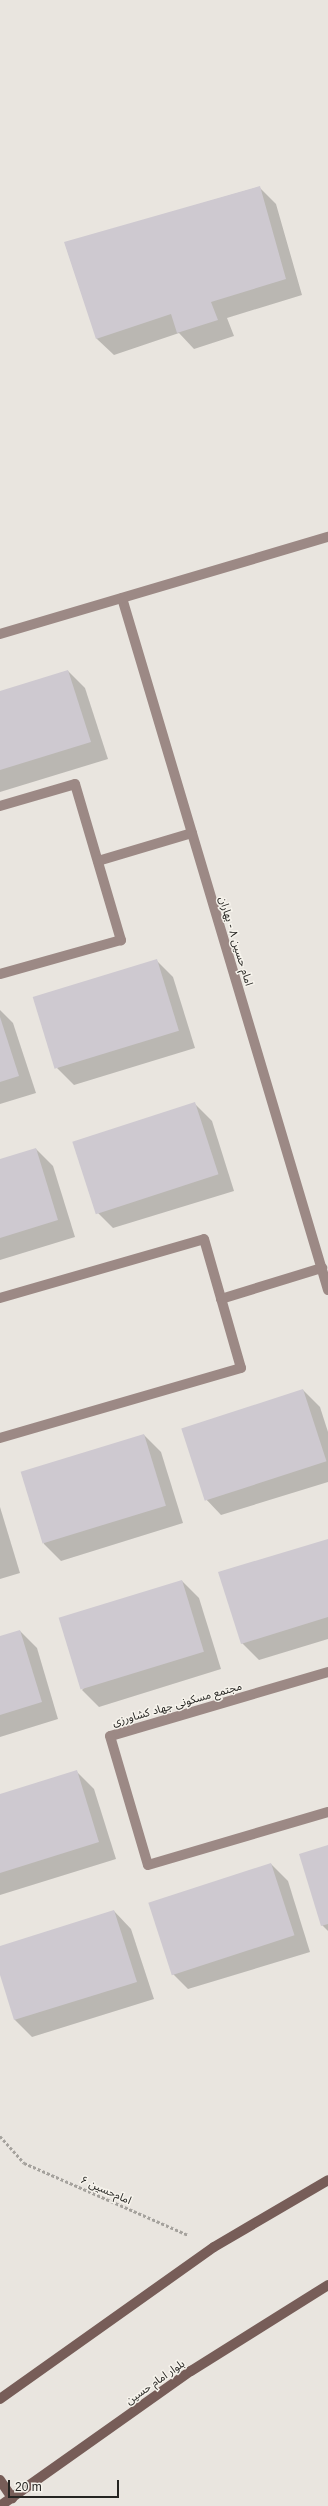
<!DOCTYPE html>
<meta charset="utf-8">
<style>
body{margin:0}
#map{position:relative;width:328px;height:2506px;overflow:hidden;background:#e9e5df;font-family:Arial,"Noto Sans Arabic",sans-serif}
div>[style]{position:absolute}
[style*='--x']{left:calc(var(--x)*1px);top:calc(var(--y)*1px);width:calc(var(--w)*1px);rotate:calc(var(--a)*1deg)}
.shadow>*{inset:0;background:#0003}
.building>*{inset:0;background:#cec9d0;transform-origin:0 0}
.path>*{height:2.5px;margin-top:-1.25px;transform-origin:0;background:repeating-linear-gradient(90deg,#a5a29d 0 3px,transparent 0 5px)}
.service>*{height:10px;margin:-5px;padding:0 5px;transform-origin:5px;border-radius:5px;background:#9c8985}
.minor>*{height:10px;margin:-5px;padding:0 5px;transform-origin:5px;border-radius:5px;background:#9c8985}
.secondary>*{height:10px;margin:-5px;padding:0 5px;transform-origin:5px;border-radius:5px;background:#775d58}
span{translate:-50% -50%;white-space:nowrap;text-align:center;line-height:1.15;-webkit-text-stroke:3px #f6f3ec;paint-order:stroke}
.street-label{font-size:11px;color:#252421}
.scale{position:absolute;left:8px;top:2480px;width:111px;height:18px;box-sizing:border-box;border:2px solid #252421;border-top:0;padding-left:5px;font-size:12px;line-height:14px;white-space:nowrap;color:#252421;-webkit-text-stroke:3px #f6f3ec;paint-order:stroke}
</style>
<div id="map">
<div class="shadow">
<div style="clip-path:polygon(259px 187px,276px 204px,302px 295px,227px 318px,234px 336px,194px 349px,179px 333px,114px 355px,97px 339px,65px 243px)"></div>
<div style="clip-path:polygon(68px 671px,85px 688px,108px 759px,0 792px,0 692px)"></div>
<div style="clip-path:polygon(156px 960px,173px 977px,195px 1048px,74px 1085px,57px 1068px)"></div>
<div style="clip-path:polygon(0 1010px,13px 1023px,36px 1093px,0 1104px)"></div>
<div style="clip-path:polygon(195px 1104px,212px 1121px,234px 1191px,113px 1228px,96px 1211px)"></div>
<div style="clip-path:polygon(36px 1149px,53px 1166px,75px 1237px,0 1260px,0 1160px)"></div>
<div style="clip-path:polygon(303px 1390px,320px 1407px,328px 1432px,328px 1482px,221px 1515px,204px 1497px)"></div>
<div style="clip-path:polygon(144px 1435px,161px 1452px,183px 1523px,61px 1561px,44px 1544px,22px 1473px)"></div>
<div style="clip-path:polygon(0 1507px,20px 1573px,0 1579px)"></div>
<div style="clip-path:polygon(328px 1540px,328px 1639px,259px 1660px,242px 1643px)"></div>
<div style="clip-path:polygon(182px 1581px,199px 1598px,221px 1669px,99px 1707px,82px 1690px)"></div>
<div style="clip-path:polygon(20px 1631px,37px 1648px,58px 1719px,0 1737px,0 1637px)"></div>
<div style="clip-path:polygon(77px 1772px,94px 1789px,116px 1859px,0 1895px,0 1795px)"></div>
<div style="clip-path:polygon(328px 1846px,328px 1931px,322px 1925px)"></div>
<div style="clip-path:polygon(271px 1864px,288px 1881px,310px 1952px,188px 1989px,171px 1972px)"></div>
<div style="clip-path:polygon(114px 1911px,131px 1929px,154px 1999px,32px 2037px,15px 2020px,0 1972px,0 1947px)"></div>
</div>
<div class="building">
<div style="clip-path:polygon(260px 186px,286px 279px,211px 302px,218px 320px,177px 333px,171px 314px,96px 339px,64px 242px)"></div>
<div style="clip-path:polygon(68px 670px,91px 742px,0 770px,0 691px)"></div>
<div style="left:157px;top:959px;width:75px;height:130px;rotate:73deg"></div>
<div style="clip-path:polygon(0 1017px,19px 1076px,0 1082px)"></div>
<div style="left:195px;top:1102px;width:76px;height:129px;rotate:72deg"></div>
<div style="clip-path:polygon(36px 1148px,58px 1220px,0 1238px,0 1159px)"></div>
<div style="left:303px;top:1389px;width:76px;height:128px;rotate:72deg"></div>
<div style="left:144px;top:1434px;width:75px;height:129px;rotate:73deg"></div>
<div style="clip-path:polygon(328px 1539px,328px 1617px,241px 1644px,218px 1572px)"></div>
<div style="left:182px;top:1580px;width:75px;height:129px;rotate:73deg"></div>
<div style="clip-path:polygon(20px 1630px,42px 1702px,0 1715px,0 1636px)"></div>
<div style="clip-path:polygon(77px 1770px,99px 1842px,0 1873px,0 1794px)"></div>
<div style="clip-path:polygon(328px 1845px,328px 1924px,321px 1926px,299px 1854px)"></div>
<div style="left:271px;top:1863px;width:76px;height:129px;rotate:72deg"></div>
<div style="clip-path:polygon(114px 1910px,137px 1982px,14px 2020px,0 1975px,0 1946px)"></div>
</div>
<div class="path">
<div style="--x:0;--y:2136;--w:36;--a:48"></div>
<div style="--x:24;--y:2163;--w:179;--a:23.7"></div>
</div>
<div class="service">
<div style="--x:0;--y:806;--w:78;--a:-16.3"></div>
<div style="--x:75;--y:784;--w:163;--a:73.6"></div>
<div style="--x:121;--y:940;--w:126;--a:164.3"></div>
<div style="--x:98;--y:861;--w:98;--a:-16.6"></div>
<div style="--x:0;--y:1298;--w:212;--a:-16.1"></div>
<div style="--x:204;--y:1239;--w:134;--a:74"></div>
<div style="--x:241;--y:1368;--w:251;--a:163.8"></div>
<div style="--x:221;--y:1299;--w:106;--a:-17.1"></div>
<div style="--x:328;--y:1672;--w:227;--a:163.6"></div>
<div style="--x:110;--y:1736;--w:134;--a:73.6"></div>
<div style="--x:148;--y:1865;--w:188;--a:-16.4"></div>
</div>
<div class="minor">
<div style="--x:122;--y:598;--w:722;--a:73.42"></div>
<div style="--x:0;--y:634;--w:342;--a:-16.5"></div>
</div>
<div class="secondary">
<div style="--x:0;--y:2399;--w:262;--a:-35.4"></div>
<div style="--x:214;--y:2247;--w:132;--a:-30.4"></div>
<div style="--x:0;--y:2480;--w:22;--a:56"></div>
<div style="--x:0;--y:2506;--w:234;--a:-35.3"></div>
<div style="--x:191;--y:2371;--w:162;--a:-32.1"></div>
</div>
<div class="street-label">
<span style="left:236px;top:941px;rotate:73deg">امام حسین ۸ - بهاران</span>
<span style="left:177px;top:1704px;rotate:-16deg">مجتمع مسکونی جهاد کشاورزی</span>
<span style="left:106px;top:2190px;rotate:24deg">امام‌حسین ۶</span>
<span style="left:155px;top:2382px;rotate:-35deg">بلوار امام حسین</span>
</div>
<div class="scale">20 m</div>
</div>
